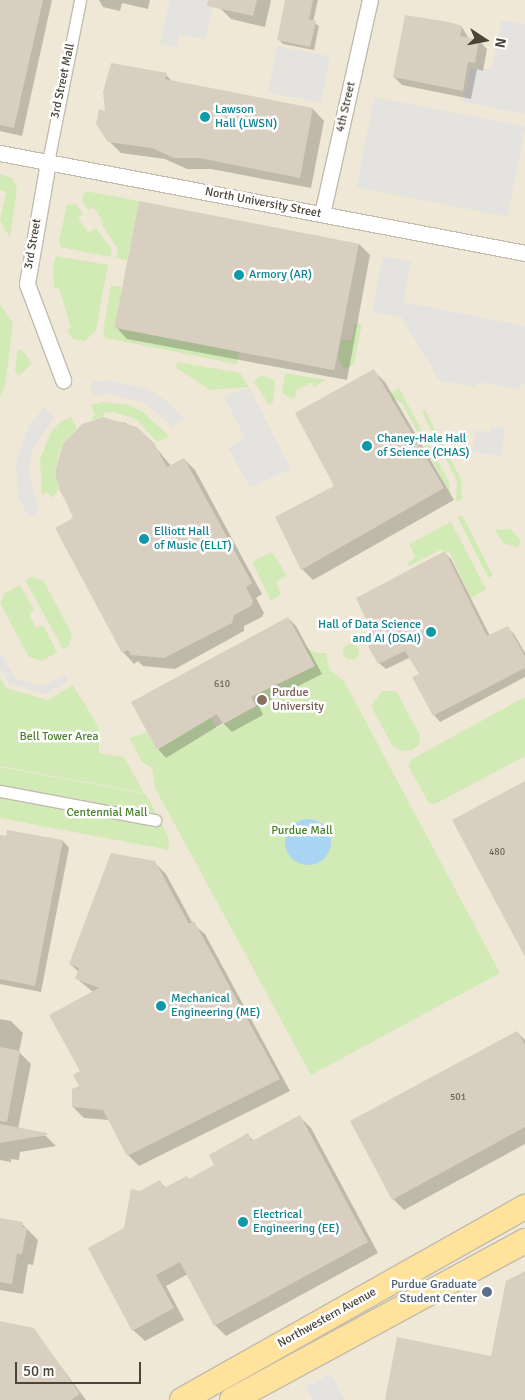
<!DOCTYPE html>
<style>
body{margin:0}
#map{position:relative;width:525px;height:1400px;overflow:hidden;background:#f6f3ec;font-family:Signika,sans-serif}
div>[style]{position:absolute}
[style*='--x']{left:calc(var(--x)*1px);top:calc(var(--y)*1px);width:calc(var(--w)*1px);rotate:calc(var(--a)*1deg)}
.education>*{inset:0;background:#efe8d6;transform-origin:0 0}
.green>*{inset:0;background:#d2eab5;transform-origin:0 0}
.round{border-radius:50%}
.parking>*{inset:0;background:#e5e3e0;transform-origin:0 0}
.water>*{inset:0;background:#a9d4f2}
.shadow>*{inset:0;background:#0003}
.building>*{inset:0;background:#d8cfc1;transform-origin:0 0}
.roads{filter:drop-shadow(1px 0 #c2bbae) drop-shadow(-1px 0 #c2bbae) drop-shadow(0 1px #c2bbae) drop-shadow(0 -1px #c2bbae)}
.pedestrian>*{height:11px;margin:-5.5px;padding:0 5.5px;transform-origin:5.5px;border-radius:5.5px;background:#fff}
.minor>*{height:15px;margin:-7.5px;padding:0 7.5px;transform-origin:7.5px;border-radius:7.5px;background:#fff}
.primary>*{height:24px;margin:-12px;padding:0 12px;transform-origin:12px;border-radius:12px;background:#ffe39c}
.dots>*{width:14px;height:14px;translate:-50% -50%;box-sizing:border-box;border:2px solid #fff;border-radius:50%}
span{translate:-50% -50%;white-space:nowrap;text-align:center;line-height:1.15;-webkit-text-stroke:5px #fff;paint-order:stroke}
.number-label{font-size:10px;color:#6e675b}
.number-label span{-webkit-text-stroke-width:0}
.street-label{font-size:12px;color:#4b4439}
.culture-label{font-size:12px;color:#0d838f}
.left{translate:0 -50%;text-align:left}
.right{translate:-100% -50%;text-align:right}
.education-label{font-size:12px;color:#785e54}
.park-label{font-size:12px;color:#4a7f2a}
.service-label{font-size:12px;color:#4e5e75}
.north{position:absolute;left:460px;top:15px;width:50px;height:50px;-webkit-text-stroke:4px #fff;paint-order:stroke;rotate:101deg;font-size:14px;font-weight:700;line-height:20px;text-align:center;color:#4b4439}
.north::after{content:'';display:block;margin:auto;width:18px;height:22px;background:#4b4439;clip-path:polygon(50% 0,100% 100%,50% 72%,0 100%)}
.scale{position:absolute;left:15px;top:1362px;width:126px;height:22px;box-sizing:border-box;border:2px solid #4b4439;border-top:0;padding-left:6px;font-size:15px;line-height:18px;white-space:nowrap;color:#4b4439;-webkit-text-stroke:4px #fff;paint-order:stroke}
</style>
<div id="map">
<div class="education">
<div style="left:0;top:0;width:525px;height:1400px"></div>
</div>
<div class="green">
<div style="clip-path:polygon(0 174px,12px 178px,17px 188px,10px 238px,0 220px,6px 192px,0 190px)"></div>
<div style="clip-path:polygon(85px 191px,139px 201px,127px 260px,116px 258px,118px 249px,102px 225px,104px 223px,94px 207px,88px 210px,82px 200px)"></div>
<div style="clip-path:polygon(76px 204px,83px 214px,78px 218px,88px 233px,96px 228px,112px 250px,110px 257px,61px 247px,59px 242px,67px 205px)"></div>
<div style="clip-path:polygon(56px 256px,108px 265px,96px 330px,85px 341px,73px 339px,67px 330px,71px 328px,59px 288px,54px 289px,53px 264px)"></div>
<div style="clip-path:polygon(111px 285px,122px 287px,115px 328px,239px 351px,237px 364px,106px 338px,103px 332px)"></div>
<div style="clip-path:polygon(0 304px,13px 323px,5px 386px,0 397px)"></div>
<div style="clip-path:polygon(355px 323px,362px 324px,354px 364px,344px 370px,338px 358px,341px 340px,351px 340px)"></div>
<div style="clip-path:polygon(21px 349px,32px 363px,19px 376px,15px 371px,17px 352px)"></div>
<div style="clip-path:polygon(178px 362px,240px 373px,249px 387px,210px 390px,175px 367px)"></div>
<div style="clip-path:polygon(285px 373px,326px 380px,314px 387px,312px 382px,295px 391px,297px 396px,291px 399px,282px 392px)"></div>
<div style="clip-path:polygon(262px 375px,275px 381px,273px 402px,269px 405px,254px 381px)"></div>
<div style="clip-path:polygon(399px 388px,449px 482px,450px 494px,402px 403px,393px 399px,391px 393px)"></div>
<div style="clip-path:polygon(103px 402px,129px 405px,143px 412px,169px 436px,157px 442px,136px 419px,113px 412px,104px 413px,103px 417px,91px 420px,95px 414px,91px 405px)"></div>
<div style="clip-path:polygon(425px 410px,461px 479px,462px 499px,456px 502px,457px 481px,422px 412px)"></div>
<div style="clip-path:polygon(71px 417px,77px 428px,63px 444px,58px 455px,56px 468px,59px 490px,51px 498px,47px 492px,42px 495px,40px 459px,51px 432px,60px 422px)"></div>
<div style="left:462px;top:515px;width:68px;height:5px;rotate:63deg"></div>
<div style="clip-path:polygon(451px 522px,486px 589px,471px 598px,449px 552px,440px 550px,409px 566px,408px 563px,415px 557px,409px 544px)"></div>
<div style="clip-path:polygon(510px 529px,521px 541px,518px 547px,504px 544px,495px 530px)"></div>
<div style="clip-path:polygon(272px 552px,287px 576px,276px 582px,281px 594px,271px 601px,252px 562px)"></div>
<div style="clip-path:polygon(31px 577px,43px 580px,72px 634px,69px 646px,63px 649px,25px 580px)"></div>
<div style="clip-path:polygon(20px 585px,34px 610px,29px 614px,36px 628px,43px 625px,57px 652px,42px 661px,29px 657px,0 603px,5px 593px)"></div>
<div class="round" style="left:343px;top:644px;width:16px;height:16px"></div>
<div style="clip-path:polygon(304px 646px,315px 653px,326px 653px,329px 669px,344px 681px,500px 973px,311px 1075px,155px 788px,152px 768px,142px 762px,129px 738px,147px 732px,157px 750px,210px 717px,217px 728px,267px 699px,260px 699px,257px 694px,315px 666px)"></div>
<div style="clip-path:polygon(0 678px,6px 688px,48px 700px,73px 685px,99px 728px,99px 753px,124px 757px,144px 793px,0 766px)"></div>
<div style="clip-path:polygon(382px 691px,396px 691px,420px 735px,419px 745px,412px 750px,402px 751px,392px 745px,371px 706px)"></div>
<div style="clip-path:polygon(525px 697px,525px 756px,435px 804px,429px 803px,408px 766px,412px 759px)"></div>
<div style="clip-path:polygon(0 767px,146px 794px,168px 836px,169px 850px,0 818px)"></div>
</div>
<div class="parking">
<div style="clip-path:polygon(170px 0,214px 0,206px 39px,179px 34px,177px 47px,160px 44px)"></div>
<div style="clip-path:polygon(502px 20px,525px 24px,525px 114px,463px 102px,471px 68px,491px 69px)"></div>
<div style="left:277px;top:46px;width:54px;height:47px;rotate:11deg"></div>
<div style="left:374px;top:97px;width:154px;height:92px;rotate:11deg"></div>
<div style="clip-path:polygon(383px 256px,411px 262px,403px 302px,525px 326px,525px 385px,520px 384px,519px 389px,478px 382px,477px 387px,440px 381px,401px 317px,372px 312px)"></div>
<div style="clip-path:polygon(110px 380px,147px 389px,167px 401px,183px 418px,172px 427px,147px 404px,112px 394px,93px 396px,90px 382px)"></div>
<div style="clip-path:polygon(249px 387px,291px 469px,250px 487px,228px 448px,245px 438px,224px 397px)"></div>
<div style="clip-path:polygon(44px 407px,54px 417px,33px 449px,29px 471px,39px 512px,29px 517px,18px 497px,16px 463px,29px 426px)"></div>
<div style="clip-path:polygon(492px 426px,505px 429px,501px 456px,472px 451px,476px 430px,490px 432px)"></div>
<div style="clip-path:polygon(0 652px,15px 678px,42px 686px,65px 675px,68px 681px,46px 694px,9px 684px,0 668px)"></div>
<div style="clip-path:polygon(331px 1374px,345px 1400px,313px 1400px,306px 1387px)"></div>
</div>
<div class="water">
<div class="round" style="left:285px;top:819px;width:46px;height:46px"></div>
</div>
<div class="shadow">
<div style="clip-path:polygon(0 0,52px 0,22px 136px,0 131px)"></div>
<div style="clip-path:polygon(99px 0,150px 0,148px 9px,122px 3px,120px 11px,103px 7px)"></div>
<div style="clip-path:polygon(222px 0,271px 0,265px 27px,231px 19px,220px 8px)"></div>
<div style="clip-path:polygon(287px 0,318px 0,313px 22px,319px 26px,314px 50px,283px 44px,279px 40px)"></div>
<div style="clip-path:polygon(462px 27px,469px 39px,479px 41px,487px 49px,483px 71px,477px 69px,471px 99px,402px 85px,394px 77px)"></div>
<div style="clip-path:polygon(166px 75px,173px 82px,313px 109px,324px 121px,311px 188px,211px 169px,187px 169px,165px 159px,121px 153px,109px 141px,107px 112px)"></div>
<div style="clip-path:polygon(359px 244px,370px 255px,347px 380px,127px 339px,116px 327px)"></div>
<div style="clip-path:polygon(374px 371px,385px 382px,454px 500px,313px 580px,302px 569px,335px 486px)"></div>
<div style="clip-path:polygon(103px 419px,126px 423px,153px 444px,171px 466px,184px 459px,195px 470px,262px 594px,256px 598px,264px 613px,262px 617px,244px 626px,244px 631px,175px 669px,143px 666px,138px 661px,134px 664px,123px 652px,75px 518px,60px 490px,57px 468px)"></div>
<div style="clip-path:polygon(445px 553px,451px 559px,490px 636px,508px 628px,514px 634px,525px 653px,525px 677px,440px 722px,434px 715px,421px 674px,411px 657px,386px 669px,379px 663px,378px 642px)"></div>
<div style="clip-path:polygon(288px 618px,296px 626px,322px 674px,259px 706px,263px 715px,232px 732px,223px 723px,166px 758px,158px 749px)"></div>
<div style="clip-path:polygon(8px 831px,63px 841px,69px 848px,41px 992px,0 984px,0 836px,7px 838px)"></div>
<div style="clip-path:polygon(154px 862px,166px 874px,193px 924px,205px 934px,290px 1091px,139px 1166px,128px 1155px,109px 1120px,84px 1118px,73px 1107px,81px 1087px,93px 992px,76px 978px,79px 972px,70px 964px)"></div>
<div style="clip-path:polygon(0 1019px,11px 1021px,23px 1033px,19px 1052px,31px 1064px,18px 1129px,46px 1136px,56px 1146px,20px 1152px,19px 1160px,11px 1159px,11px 1162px,0 1160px)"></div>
<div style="clip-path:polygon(517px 1032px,525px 1040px,525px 1144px,404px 1210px,393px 1199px)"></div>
<div style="clip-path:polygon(300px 1117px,311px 1128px,378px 1253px,226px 1336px,215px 1325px,188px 1274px,166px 1286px,184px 1320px,145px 1341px,133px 1330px,126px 1229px,141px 1192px,160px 1182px,167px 1189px,189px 1180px,216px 1166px,248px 1135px,254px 1141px)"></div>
<div style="clip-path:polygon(0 1219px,22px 1224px,38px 1240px,33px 1265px,28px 1264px,23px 1294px,0 1290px)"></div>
<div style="clip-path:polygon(0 1323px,33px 1329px,86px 1400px,0 1400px)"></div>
</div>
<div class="building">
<div style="clip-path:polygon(0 0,43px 0,14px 128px,0 125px)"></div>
<div style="clip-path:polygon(208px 0,257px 0,253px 16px,207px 6px)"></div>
<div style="clip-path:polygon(285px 0,313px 0,309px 19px,316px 21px,310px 47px,277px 40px)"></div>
<div style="clip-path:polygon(405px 15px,449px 22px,462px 26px,460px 36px,479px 40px,475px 63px,468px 62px,463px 91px,393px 77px)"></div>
<div style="clip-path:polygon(111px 63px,167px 73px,165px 79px,313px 108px,300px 178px,199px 158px,174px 158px,152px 148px,108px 142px,96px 124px,99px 109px,105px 111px,103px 92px)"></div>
<div style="left:139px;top:201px;width:224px;height:129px;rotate:11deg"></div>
<div style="clip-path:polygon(374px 369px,444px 488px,301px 570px,275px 517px,334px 486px,295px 413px)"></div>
<div style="clip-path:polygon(103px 417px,137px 427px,154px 443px,167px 467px,184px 458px,252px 583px,246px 587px,253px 601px,251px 606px,234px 615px,232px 623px,164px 658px,131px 655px,128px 650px,122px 653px,55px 528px,73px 518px,56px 479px,56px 468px,63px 444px,82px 424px)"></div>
<div style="clip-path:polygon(445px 551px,487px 636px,508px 626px,525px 656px,525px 668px,433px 716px,412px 677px,419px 674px,405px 651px,378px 664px,368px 646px,376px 641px,356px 598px)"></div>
<div style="clip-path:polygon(288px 617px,315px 666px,251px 697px,256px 706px,223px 724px,217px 714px,157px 750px,131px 702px)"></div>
<div style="clip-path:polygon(525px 781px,525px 957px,452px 820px)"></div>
<div style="clip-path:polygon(7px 830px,63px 840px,35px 986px,0 979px,0 835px,6px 836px)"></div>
<div style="clip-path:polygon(111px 853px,155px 861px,189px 924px,194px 921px,280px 1079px,127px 1156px,103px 1110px,72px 1107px,72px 1089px,79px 1086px,73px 1075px,80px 1071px,49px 1015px,99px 988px,75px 979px,79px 968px,69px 964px)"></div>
<div style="clip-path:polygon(517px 1031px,525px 1045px,525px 1127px,392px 1200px,350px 1121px)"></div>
<div style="clip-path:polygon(0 1047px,20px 1051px,7px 1122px,0 1121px)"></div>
<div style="clip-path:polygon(300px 1115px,368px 1242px,214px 1326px,180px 1262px,156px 1275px,174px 1308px,132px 1331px,88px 1248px,124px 1228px,131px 1189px,140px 1191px,160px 1180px,164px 1188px,187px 1176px,189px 1179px,214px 1165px,209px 1155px,248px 1133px,252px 1141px)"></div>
<div style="clip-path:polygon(0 1124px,47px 1133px,47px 1135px,0 1143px)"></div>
<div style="clip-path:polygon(0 1218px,23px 1222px,22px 1227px,27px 1228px,22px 1254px,17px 1254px,12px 1284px,0 1282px)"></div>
<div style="clip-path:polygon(525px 1271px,525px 1400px,385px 1400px,397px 1337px,491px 1356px,506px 1281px)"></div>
<div style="clip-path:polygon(0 1321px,34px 1328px,80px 1394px,71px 1400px,0 1400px)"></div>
</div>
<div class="roads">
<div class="pedestrian">
<div style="--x:48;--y:162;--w:165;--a:-78.8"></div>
<div style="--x:0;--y:791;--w:158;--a:10.6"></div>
</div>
<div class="minor">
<div style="--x:0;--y:153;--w:534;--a:10.78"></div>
<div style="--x:48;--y:162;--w:124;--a:99.8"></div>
<div style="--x:27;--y:284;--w:103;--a:69.4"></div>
<div style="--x:322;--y:214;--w:219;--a:-77.4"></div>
</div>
<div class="primary">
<div style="--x:182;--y:1400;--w:394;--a:-29.4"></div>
<div style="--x:232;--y:1400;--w:333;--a:-28.5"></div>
</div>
</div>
<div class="dots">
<div style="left:205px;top:117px;background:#0f9aa8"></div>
<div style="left:239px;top:275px;background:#0f9aa8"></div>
<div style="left:367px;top:446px;background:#0f9aa8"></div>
<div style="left:144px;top:539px;background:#0f9aa8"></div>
<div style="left:431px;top:632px;background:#0f9aa8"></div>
<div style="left:262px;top:700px;background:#8d6e63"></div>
<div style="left:161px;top:1006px;background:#0f9aa8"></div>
<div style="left:243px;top:1222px;background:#0f9aa8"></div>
<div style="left:487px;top:1292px;background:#5c6f8a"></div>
</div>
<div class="number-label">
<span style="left:222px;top:685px">610</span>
<span style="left:497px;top:853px">480</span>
<span style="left:458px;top:1098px">501</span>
</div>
<div class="street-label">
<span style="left:63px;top:81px;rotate:-78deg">3rd Street Mall</span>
<span style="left:346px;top:107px;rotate:-77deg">4th Street</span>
<span style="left:263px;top:203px;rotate:11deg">North University Street</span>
<span style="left:33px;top:244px;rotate:-80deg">3rd Street</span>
<span style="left:327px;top:1318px;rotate:-29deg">Northwestern Avenue</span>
</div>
<div class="culture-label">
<span class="left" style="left:215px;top:117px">Lawson<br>Hall (LWSN)</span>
<span class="left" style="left:249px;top:275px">Armory (AR)</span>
<span class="left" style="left:377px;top:446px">Chaney-Hale Hall<br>of Science (CHAS)</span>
<span class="left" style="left:154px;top:539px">Elliott Hall<br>of Music (ELLT)</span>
<span class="right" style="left:421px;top:632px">Hall of Data Science<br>and AI (DSAI)</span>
<span class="left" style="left:171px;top:1006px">Mechanical<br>Engineering (ME)</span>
<span class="left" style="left:253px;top:1222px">Electrical<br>Engineering (EE)</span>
</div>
<div class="education-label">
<span class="left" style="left:272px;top:700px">Purdue<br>University</span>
</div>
<div class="park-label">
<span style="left:59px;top:737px">Bell Tower Area</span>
<span style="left:107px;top:813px">Centennial Mall</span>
<span style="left:302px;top:831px">Purdue Mall</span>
</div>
<div class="service-label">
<span class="right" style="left:477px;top:1292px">Purdue Graduate<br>Student Center</span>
</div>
<div class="north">N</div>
<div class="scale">50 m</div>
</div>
